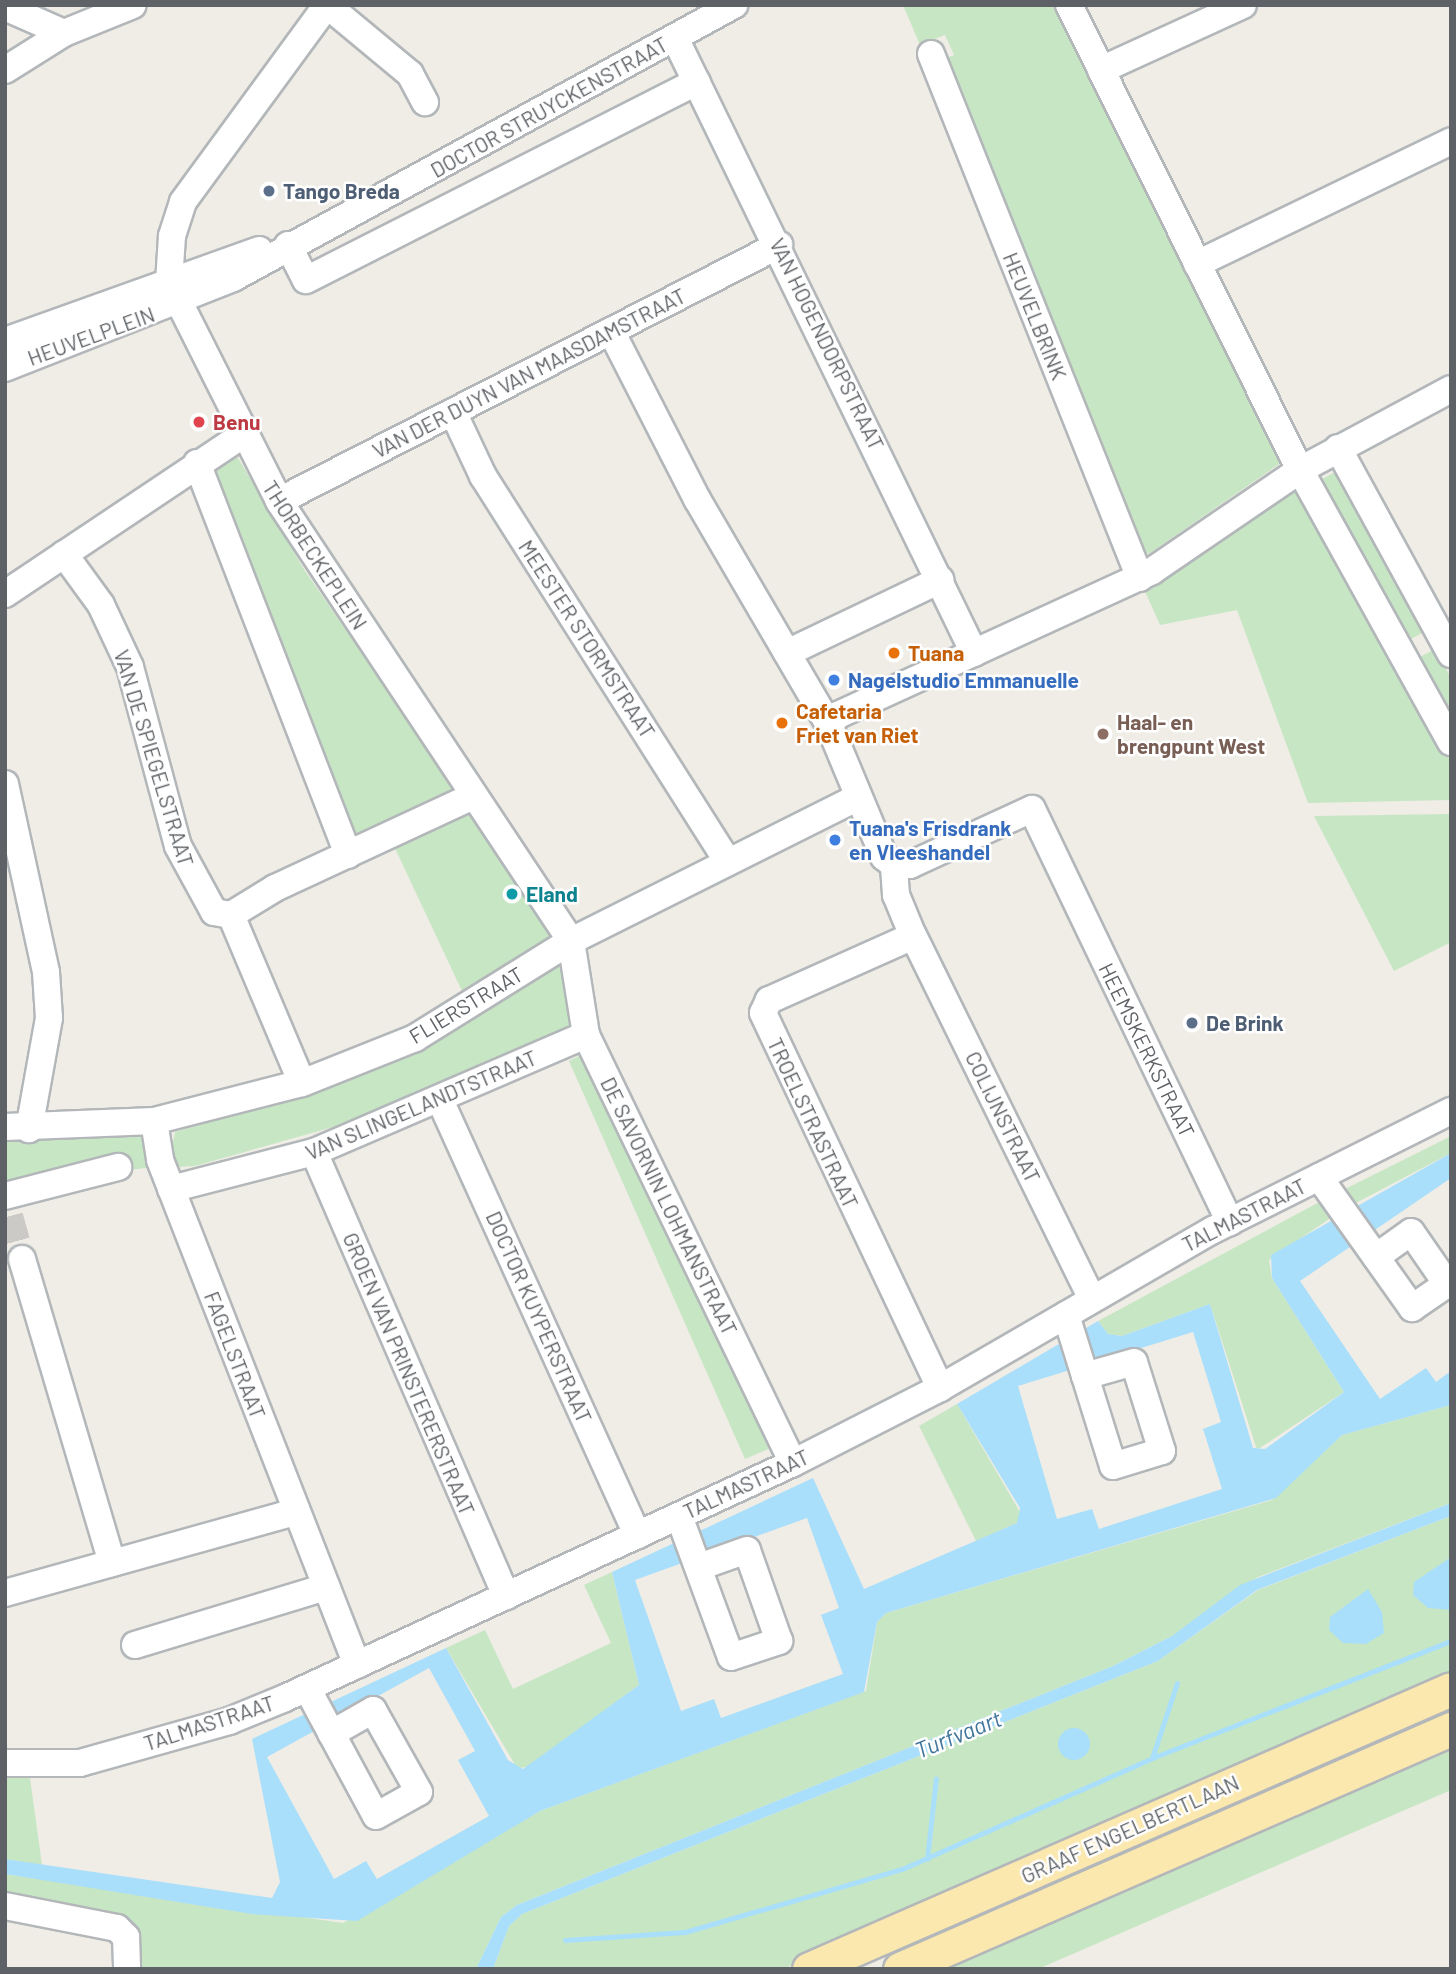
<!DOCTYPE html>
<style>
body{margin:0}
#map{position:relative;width:1456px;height:1974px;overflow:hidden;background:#efede6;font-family:Barlow,sans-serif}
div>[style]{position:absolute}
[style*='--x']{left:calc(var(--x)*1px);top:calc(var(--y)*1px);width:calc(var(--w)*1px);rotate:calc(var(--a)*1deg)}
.green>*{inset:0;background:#c7e6c4;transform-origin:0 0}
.water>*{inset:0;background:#aadffb}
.round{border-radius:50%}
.stream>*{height:5px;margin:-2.5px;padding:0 2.5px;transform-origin:2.5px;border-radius:2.5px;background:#aadffb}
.minor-tunnel>*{height:26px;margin-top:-13px;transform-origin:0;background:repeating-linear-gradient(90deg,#cbcac6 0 26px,transparent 0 39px)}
.roads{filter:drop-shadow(2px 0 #b3b7ba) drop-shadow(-2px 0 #b3b7ba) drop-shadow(0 2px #b3b7ba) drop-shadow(0 -2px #b3b7ba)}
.minor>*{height:26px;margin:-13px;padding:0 13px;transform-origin:13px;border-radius:13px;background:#fff}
.major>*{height:33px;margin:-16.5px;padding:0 16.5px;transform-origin:16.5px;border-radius:16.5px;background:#fbe8af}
.dots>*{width:19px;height:19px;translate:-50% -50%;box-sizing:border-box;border:4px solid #fff;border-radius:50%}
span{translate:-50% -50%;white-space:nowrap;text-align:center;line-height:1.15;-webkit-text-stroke:5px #fff;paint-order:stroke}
.street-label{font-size:21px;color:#5e6266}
.service-label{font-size:21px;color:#4e5e75;font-weight:700}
.left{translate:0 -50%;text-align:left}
.health-label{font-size:21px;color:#be3a42;font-weight:700}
.food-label{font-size:21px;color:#c56008;font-weight:700}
.shop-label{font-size:21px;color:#366cbe;font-weight:700}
.education-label{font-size:21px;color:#785e54;font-weight:700}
.culture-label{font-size:21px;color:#0d838f;font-weight:700}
.water-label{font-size:23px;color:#41769c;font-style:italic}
.frame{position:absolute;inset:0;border:7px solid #5e6266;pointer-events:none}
</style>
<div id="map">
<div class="green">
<div style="clip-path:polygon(903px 5px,1058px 5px,1282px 462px,1150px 553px,1144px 554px,942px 60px,954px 55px,945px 35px,920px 45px)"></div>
<div style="clip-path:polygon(229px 454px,238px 458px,305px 571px,454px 786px,449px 797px,358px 842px,210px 467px)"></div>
<div style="left:1335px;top:472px;width:183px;height:17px;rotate:61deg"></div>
<div style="clip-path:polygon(1301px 485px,1451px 761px,1451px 800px,1308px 803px,1237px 610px,1160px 625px,1144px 589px)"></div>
<div style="clip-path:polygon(1435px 649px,1451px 678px,1451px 719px,1418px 658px)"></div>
<div style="clip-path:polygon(468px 806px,553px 935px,462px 991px,393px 844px)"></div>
<div style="clip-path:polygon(1451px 814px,1451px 942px,1394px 971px,1314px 816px)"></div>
<div style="clip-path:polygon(562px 959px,576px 1024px,543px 1046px,538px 1040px,333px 1127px,195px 1166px,178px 1167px,170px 1159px,175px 1132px,306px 1094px)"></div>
<div style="clip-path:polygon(585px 1053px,773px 1447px,745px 1459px,569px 1061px)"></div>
<div style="clip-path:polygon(139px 1133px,153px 1167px,5px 1186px,5px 1141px)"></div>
<div style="clip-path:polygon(1451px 1136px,1451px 1153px,1352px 1205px,1341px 1191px)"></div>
<div style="clip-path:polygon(1325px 1199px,1335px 1215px,1269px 1260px,1272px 1278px,1344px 1392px,1257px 1450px,1210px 1304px,1122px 1336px,1108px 1334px,1098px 1321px)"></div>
<div style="clip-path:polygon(957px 1404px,1021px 1514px,1017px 1523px,976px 1541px,919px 1426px)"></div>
<div style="clip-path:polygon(1451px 1405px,1451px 1503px,1258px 1577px,1172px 1636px,1113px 1666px,517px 1905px,501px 1917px,476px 1969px,136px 1969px,136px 1944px,5px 1897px,5px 1874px,343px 1923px,540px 1811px,866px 1691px,877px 1622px,886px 1613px,1272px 1500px,1342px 1435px)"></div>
<div style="clip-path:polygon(1451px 1516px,1451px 1677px,783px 1969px,493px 1969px,509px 1926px,522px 1914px,1158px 1661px,1258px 1590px)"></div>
<div style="clip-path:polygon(612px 1572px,639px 1685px,528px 1767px,517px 1768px,446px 1648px,485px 1630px,513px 1689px,611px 1643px,584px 1585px)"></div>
<div style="clip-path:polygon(1451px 1740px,1451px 1790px,1038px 1969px,926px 1969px)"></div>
<div style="clip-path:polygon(29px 1771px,42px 1865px,5px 1859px,5px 1773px)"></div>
</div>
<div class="water">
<div style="clip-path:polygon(evenodd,1451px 1153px,1451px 1178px,1300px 1281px,1380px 1399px,1426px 1368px,1436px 1382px,1451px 1371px,1451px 1405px,1342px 1435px,1276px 1498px,886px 1613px,877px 1622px,864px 1692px,540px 1811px,357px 1921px,252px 1914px,5px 1874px,5px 1859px,272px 1898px,280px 1882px,252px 1739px,446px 1648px,508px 1760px,523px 1769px,639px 1685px,612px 1572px,813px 1478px,864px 1589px,1017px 1523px,1020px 1508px,957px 1404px,1098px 1321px,1108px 1334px,1122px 1336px,1210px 1304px,1253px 1448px,1265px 1449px,1344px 1392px,1272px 1278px,1271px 1255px,1451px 1153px,1193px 1332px,1221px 1422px,1203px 1429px,1222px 1489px,1099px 1529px,1092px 1509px,1057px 1519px,1018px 1386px,1193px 1332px,1451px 1153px,807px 1518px,839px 1608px,821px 1615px,843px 1674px,721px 1718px,714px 1699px,681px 1711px,635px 1580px,807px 1518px,1451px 1153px,429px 1668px,475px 1751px,458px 1760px,489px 1816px,377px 1879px,366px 1861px,334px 1879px,267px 1757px,429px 1668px)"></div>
<div style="clip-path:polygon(1451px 1503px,1451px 1516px,1257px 1590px,1158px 1661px,522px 1914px,509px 1926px,493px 1969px,476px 1969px,501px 1917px,517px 1905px,1113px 1666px,1172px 1636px,1240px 1585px)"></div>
<div style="clip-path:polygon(1451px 1557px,1451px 1610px,1428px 1608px,1413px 1595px,1414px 1582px)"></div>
<div style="clip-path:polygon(1368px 1589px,1382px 1612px,1384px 1633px,1366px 1644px,1343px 1643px,1329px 1630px,1330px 1617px)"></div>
<div class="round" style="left:1058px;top:1728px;width:32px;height:32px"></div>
</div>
<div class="stream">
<div style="--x:1152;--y:1758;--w:79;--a:-71.6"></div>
<div style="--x:927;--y:1859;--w:81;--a:-83.7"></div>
<div style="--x:565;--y:1940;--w:120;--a:-3.8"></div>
<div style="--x:685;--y:1932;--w:226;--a:-16.2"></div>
<div style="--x:902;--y:1869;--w:274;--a:-23.9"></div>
<div style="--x:1152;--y:1758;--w:321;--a:-21.4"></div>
</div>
<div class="minor-tunnel">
<div style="--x:10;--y:1216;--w:45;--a:74.4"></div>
</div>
<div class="roads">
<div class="minor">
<div style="--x:327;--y:5;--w:244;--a:126.2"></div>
<div style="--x:183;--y:202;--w:36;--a:108"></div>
<div style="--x:172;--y:236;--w:46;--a:93.7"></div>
<div style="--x:169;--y:282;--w:245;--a:63.3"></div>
<div style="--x:279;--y:501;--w:528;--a:56.43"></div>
<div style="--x:571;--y:941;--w:95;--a:80.9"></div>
<div style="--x:586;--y:1035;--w:475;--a:64.2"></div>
<div style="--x:327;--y:5;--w:108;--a:39.7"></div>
<div style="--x:410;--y:74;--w:32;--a:62"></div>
<div style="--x:1069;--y:5;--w:519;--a:63.58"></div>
<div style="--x:1300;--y:470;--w:311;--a:61"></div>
<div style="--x:5;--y:7;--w:64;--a:23.8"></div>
<div style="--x:675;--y:38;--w:684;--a:64.07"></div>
<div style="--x:931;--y:54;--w:564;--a:68.26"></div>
<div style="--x:5;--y:70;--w:70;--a:-32.1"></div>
<div style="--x:64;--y:33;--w:74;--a:-22.1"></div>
<div style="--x:1101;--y:70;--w:156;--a:-24.6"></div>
<div style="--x:288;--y:245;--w:39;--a:63"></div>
<div style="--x:306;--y:280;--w:438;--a:-26.9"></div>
<div style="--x:1197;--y:264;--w:282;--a:-25.8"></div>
<div style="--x:611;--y:331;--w:189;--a:62.9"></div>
<div style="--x:697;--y:499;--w:262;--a:59.7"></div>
<div style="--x:5;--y:341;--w:270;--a:-19.7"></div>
<div style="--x:5;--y:368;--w:245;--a:-21.5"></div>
<div style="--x:233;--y:278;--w:571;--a:-28.59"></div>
<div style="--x:453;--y:412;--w:71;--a:64.9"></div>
<div style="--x:483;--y:476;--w:457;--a:57.6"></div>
<div style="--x:1338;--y:448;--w:235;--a:61.3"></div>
<div style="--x:197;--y:463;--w:420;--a:68.9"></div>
<div style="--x:279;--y:501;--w:562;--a:-27.11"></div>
<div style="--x:64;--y:554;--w:63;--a:54"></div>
<div style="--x:101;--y:605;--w:68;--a:64.9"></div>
<div style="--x:130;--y:667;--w:185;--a:75"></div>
<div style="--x:178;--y:846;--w:75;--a:61.4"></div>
<div style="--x:214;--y:912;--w:17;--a:10"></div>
<div style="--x:231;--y:915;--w:52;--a:-31.5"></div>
<div style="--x:275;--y:888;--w:218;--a:-24.9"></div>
<div style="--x:5;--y:594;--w:284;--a:-33.8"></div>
<div style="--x:787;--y:653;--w:170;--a:-25.5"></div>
<div style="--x:5;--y:784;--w:192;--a:77.7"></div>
<div style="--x:46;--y:972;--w:46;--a:86.3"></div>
<div style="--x:49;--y:1018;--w:113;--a:100.2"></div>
<div style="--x:894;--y:865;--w:16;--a:0"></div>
<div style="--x:910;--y:865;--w:134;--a:-24.7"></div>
<div style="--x:1032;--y:809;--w:458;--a:64.4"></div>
<div style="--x:231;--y:915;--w:182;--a:67.1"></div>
<div style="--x:913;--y:936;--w:158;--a:156"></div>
<div style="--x:769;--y:1000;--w:14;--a:115"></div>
<div style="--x:763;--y:1013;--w:415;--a:64.7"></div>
<div style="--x:440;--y:1100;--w:478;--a:65.6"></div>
<div style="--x:154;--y:1121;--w:39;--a:81"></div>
<div style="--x:160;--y:1160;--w:542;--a:68.69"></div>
<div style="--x:5;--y:1127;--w:149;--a:-2.3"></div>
<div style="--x:154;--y:1121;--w:153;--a:-14.4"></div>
<div style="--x:302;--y:1083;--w:122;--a:-21.7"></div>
<div style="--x:415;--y:1038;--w:184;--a:-31.9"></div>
<div style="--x:571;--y:941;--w:319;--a:-26.6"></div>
<div style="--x:314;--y:1152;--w:484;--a:66.6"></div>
<div style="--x:1319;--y:1177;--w:161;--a:54.6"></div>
<div style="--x:1412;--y:1308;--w:42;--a:-34.4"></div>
<div style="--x:1447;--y:1284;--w:63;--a:-124.7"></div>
<div style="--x:1411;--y:1232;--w:43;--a:144.5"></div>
<div style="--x:171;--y:1189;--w:148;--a:-14.5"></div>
<div style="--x:314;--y:1152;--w:296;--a:-23.3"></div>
<div style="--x:5;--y:1196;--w:117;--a:-14.4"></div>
<div style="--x:22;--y:1259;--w:317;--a:73.5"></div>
<div style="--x:1092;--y:1299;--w:405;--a:-116.2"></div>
<div style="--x:913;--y:936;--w:44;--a:-112.5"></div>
<div style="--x:896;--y:895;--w:30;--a:-94"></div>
<div style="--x:894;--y:865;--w:13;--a:-141"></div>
<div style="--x:884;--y:857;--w:143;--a:-112.6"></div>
<div style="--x:829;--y:725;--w:13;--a:-48"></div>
<div style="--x:838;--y:715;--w:345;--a:-24.6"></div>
<div style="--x:1152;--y:571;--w:179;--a:-34.3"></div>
<div style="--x:1300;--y:470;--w:171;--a:-28.2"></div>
<div style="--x:1066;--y:1315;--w:64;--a:72.7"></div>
<div style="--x:1085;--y:1376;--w:94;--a:72.7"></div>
<div style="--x:1113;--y:1466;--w:51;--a:-17"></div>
<div style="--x:1162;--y:1451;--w:93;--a:-107.5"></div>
<div style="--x:1134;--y:1362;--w:51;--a:164.1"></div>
<div style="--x:679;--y:1516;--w:150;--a:69.8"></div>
<div style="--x:731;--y:1657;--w:51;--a:-18.4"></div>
<div style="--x:779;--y:1641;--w:96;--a:-109.4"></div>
<div style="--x:747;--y:1550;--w:51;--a:160.5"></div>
<div style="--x:5;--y:1593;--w:302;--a:-15.6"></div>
<div style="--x:135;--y:1645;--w:200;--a:-16.9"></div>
<div style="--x:307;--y:1688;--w:145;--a:61.7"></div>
<div style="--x:376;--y:1816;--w:49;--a:-29.2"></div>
<div style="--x:419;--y:1792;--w:94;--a:-119.3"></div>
<div style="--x:373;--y:1710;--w:48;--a:150.3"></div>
<div style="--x:5;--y:1763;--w:75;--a:0"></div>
<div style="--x:80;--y:1763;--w:155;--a:-15.7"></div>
<div style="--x:229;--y:1721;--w:61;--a:-22.3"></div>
<div style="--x:285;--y:1698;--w:560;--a:-24.83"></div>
<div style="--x:793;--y:1463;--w:165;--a:-27"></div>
<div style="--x:940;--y:1388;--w:315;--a:-30.1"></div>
<div style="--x:1213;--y:1230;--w:266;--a:-26.6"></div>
<div style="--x:5;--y:1906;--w:114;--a:11.1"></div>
<div style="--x:117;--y:1928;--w:13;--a:45"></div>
<div style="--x:126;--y:1937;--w:32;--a:88"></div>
</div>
<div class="major">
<div style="--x:809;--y:1969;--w:700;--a:-23.56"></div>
<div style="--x:900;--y:1969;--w:601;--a:-23.54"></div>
</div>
</div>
<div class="dots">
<div style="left:269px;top:191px;background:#5c6f8a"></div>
<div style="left:199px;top:422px;background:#e0444e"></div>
<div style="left:894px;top:653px;background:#e8710a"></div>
<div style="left:834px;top:680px;background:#3f7fe0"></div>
<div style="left:782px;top:723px;background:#e8710a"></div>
<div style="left:1103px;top:734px;background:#8d6e63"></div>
<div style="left:835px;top:840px;background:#3f7fe0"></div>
<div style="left:512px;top:894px;background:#0f9aa8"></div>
<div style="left:1192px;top:1023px;background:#5c6f8a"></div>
</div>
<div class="street-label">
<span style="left:549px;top:107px;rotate:-29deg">DOCTOR STRUYCKENSTRAAT</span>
<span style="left:1035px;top:316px;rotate:68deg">HEUVELBRINK</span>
<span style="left:91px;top:336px;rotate:-20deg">HEUVELPLEIN</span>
<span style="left:827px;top:344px;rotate:64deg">VAN HOGENDORPSTRAAT</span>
<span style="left:529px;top:373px;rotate:-27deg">VAN DER DUYN VAN MAASDAMSTRAAT</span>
<span style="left:315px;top:555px;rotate:57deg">THORBECKEPLEIN</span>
<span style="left:587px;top:639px;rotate:57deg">MEESTER STORMSTRAAT</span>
<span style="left:154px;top:758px;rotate:73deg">VAN DE SPIEGELSTRAAT</span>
<span style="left:466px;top:1005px;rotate:-31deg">FLIERSTRAAT</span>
<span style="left:1147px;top:1050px;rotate:64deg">HEEMSKERKSTRAAT</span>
<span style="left:421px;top:1105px;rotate:-23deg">VAN SLINGELANDTSTRAAT</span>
<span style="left:1003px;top:1117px;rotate:64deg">COLIJNSTRAAT</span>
<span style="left:813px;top:1123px;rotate:65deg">TROELSTRASTRAAT</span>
<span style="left:669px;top:1206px;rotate:64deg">DE SAVORNIN LOHMANSTRAAT</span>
<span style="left:1244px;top:1215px;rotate:-27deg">TALMASTRAAT</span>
<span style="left:539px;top:1317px;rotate:66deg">DOCTOR KUYPERSTRAAT</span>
<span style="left:235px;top:1355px;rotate:69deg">FAGELSTRAAT</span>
<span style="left:409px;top:1374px;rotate:67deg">GROEN VAN PRINSTERERSTRAAT</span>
<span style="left:746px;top:1484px;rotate:-25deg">TALMASTRAAT</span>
<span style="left:209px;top:1723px;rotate:-18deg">TALMASTRAAT</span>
<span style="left:1130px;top:1829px;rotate:-24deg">GRAAF ENGELBERTLAAN</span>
</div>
<div class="service-label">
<span class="left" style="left:283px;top:191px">Tango Breda</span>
<span class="left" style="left:1206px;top:1023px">De Brink</span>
</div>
<div class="health-label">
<span class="left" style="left:213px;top:422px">Benu</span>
</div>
<div class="food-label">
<span class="left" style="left:908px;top:653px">Tuana</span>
<span class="left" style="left:796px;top:723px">Cafetaria<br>Friet van Riet</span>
</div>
<div class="shop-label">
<span class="left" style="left:848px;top:680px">Nagelstudio Emmanuelle</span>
<span class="left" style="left:849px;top:840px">Tuana's Frisdrank<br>en Vleeshandel</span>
</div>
<div class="education-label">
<span class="left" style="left:1117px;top:734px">Haal- en<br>brengpunt West</span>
</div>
<div class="culture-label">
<span class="left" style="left:526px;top:894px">Eland</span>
</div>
<div class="water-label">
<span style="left:958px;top:1734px;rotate:-22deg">Turfvaart</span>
</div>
<div class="frame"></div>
</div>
